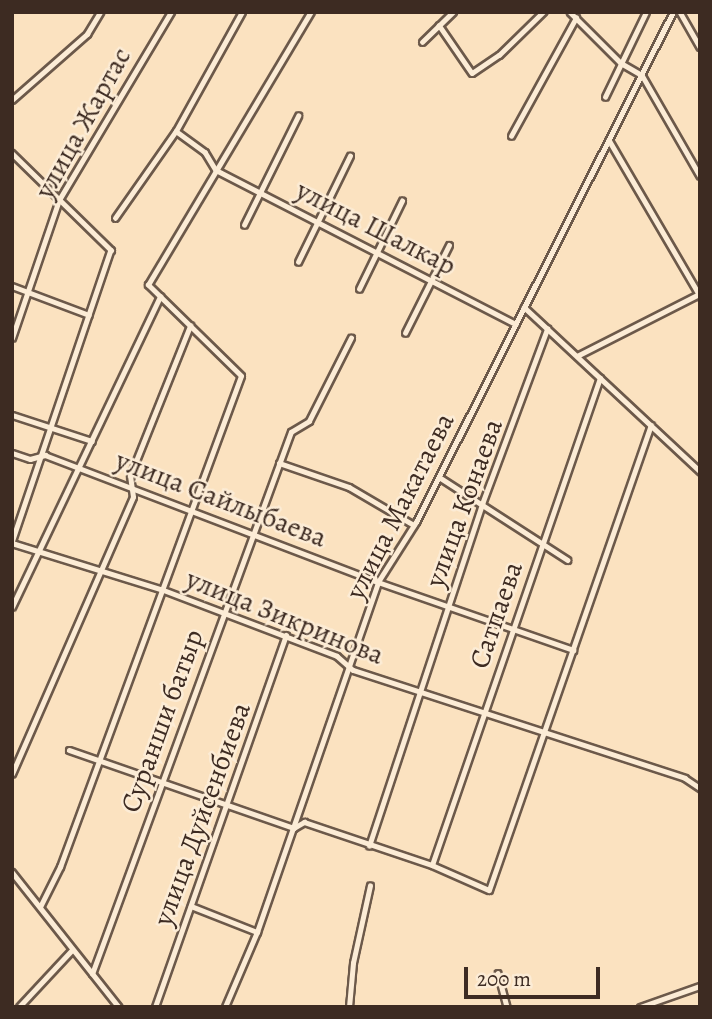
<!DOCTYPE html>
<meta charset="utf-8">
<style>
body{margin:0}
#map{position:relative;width:712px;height:1019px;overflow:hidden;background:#fbe2c0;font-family:Alegreya,serif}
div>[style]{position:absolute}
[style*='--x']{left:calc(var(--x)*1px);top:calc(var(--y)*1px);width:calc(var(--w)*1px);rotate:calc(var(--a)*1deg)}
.roads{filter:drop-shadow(2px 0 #6c594a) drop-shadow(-2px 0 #6c594a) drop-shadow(0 2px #6c594a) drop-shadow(0 -2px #6c594a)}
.minor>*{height:4.5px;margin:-2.25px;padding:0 2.25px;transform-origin:2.25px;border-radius:2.25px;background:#fcecd6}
span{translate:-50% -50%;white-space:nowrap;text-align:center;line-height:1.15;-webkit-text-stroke:5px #fcecd6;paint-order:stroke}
.street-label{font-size:28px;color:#3d2b22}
.frame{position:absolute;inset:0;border:14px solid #3d2b22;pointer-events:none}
.scale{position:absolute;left:464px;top:967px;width:136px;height:32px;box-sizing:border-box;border:4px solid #3d2b22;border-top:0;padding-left:9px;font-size:21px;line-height:24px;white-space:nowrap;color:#3d2b22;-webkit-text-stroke:5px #fcecd6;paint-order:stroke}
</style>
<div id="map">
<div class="roads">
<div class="minor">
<div style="--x:570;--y:12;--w:72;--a:45"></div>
<div style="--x:621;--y:63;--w:24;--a:30"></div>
<div style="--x:642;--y:75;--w:116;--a:60.1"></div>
<div style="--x:680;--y:12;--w:40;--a:60.3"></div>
<div style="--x:439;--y:25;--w:58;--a:55.5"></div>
<div style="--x:472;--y:73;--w:32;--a:-34"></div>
<div style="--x:499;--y:55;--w:62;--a:-44.3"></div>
<div style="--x:422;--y:42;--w:43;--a:-44.1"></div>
<div style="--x:605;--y:97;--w:94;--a:-64.2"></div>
<div style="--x:12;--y:100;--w:100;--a:-41.3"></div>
<div style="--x:87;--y:34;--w:26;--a:-59"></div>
<div style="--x:176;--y:131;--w:36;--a:36"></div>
<div style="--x:205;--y:152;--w:21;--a:59"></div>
<div style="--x:216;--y:170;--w:337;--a:27.2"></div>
<div style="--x:511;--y:136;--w:135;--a:-61.2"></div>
<div style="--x:609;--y:140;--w:181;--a:59.7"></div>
<div style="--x:12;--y:153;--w:139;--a:44.4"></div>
<div style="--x:111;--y:250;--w:308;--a:108.7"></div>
<div style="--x:115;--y:218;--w:106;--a:-55"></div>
<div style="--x:176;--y:131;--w:136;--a:-61"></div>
<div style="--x:244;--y:225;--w:122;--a:-63.6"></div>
<div style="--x:298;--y:262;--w:118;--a:-63.9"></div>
<div style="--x:12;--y:286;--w:82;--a:20.6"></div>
<div style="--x:359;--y:289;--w:98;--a:-64"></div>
<div style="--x:524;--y:307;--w:241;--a:43"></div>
<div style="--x:405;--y:333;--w:98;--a:-63.4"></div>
<div style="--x:12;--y:338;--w:146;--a:-71.2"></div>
<div style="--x:59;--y:200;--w:219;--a:-59.2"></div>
<div style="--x:577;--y:356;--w:137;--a:-26.9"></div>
<div style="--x:12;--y:415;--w:84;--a:18"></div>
<div style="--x:12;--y:453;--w:19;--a:18"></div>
<div style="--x:30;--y:459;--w:16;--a:-15"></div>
<div style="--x:45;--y:455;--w:356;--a:20.9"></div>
<div style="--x:378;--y:582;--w:207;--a:19.2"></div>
<div style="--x:279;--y:463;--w:74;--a:18.9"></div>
<div style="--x:349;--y:487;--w:75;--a:30.3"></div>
<div style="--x:439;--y:477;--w:153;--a:32.8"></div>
<div style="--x:12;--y:543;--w:156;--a:17.2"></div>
<div style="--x:161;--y:589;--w:188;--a:20.8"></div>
<div style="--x:337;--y:656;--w:21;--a:41"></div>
<div style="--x:353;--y:670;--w:349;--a:18"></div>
<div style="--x:685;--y:778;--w:18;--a:34"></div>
<div style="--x:12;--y:607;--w:344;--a:-64.5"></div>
<div style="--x:69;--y:750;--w:238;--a:19.1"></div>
<div style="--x:294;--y:828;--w:12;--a:-31"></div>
<div style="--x:304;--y:822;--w:135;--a:18.6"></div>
<div style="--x:432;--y:865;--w:62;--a:23.7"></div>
<div style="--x:489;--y:890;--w:492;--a:-70.8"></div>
<div style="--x:12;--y:774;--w:302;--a:-66.4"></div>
<div style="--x:133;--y:497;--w:21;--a:-98"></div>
<div style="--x:130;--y:476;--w:162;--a:-68.2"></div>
<div style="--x:369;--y:846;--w:360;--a:-71.7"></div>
<div style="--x:482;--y:504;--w:187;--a:-69.6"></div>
<div style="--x:432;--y:865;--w:515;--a:-70.97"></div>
<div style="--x:12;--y:872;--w:172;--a:51.6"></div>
<div style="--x:191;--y:906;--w:71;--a:21.5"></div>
<div style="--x:40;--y:907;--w:45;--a:-63.4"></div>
<div style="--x:60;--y:867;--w:523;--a:-69.76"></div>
<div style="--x:241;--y:376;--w:130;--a:-135.6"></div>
<div style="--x:148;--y:285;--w:318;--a:-59.2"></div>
<div style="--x:498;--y:973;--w:35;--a:75"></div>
<div style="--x:92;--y:974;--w:577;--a:-69.84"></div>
<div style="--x:291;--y:432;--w:21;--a:-31"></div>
<div style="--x:309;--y:421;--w:93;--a:-63.2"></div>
<div style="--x:19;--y:1007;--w:76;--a:-47.1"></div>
<div style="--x:155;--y:1007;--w:394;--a:-70.6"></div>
<div style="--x:225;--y:1007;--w:82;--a:-66.9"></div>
<div style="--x:257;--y:932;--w:370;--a:-70.9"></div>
<div style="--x:378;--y:582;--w:71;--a:-57.7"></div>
<div style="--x:416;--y:522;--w:571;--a:-63.26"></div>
<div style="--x:349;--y:1007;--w:44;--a:-84.8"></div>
<div style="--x:353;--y:963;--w:79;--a:-77.6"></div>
<div style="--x:640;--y:1007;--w:64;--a:-19.3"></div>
</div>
</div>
<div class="street-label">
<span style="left:83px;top:123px;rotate:-61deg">улица Жартас</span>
<span style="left:376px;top:228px;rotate:27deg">улица Шалкар</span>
<span style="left:221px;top:499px;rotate:21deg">улица Сайлыбаева</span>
<span style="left:464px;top:503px;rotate:-70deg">улица Конаева</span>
<span style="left:400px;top:506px;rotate:-63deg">улица Макатаева</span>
<span style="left:496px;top:615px;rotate:-71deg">Сатпаева</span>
<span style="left:285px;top:617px;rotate:22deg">улица Зикринова</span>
<span style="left:162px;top:721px;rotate:-70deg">Суранши батыр</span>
<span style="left:202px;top:814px;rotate:-70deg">улица Дуйсенбиева</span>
</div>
<div class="frame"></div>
<div class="scale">200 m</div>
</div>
